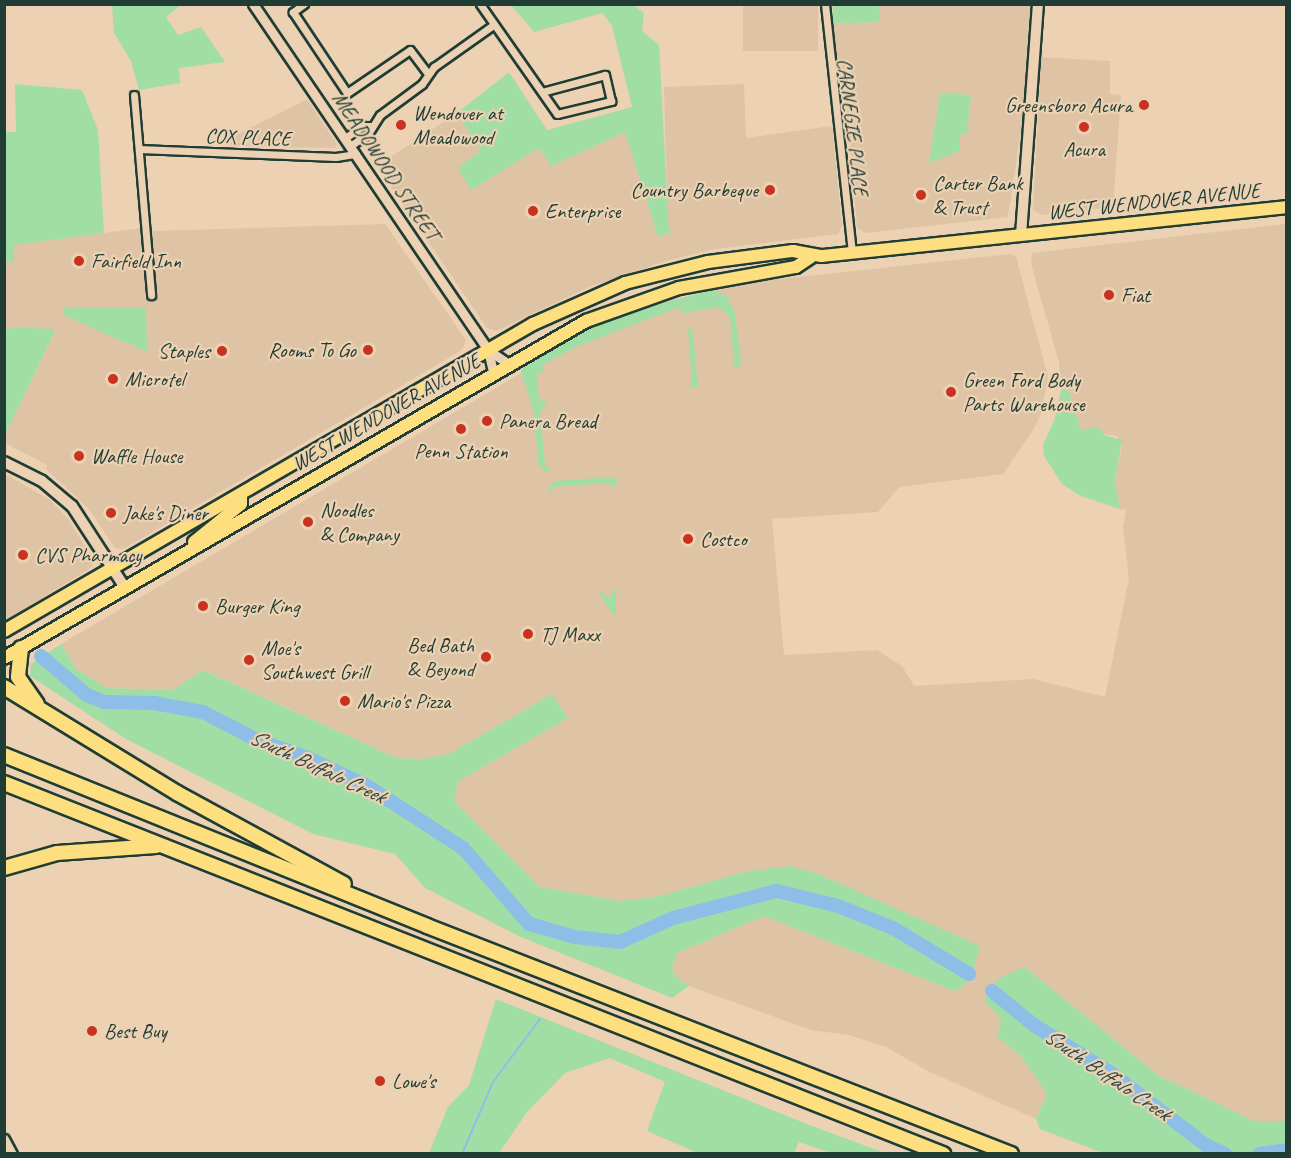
<!DOCTYPE html>
<style>
body{margin:0}
#map{position:relative;width:1291px;height:1158px;overflow:hidden;background:#ecd1b3;font-family:Caveat,sans-serif}
div>[style]{position:absolute}
[style*='--x']{left:calc(var(--x)*1px);top:calc(var(--y)*1px);width:calc(var(--w)*1px);rotate:calc(var(--a)*1deg)}
.built>*{inset:0;background:#dec3a4;transform-origin:0 0}
.green>*{inset:0;background:#a0dea6}
.stream>*{height:2px;margin:-1px;padding:0 1px;transform-origin:1px;border-radius:1px;background:#8dbee8}
.river>*{height:14px;margin:-7px;padding:0 7px;transform-origin:7px;border-radius:7px;background:#8dbee8}
.roads{filter:drop-shadow(2px 0 #1f3d34) drop-shadow(-2px 0 #1f3d34) drop-shadow(0 2px #1f3d34) drop-shadow(0 -2px #1f3d34)}
.minor>*{height:7px;margin:-3.5px;padding:0 3.5px;transform-origin:3.5px;border-radius:3.5px;background:#ecd1b3}
.tertiary>*{height:9px;margin:-4.5px;padding:0 4.5px;transform-origin:4.5px;border-radius:4.5px;background:#ecd1b3}
.secondary>*{height:10px;margin:-5px;padding:0 5px;transform-origin:5px;border-radius:5px;background:#ecd1b3}
.trunk>*{height:12px;margin:-6px;padding:0 6px;transform-origin:6px;border-radius:6px;background:#fddf80}
.motorway>*{height:14px;margin:-7px;padding:0 7px;transform-origin:7px;border-radius:7px;background:#fddf80}
.dots>*{width:16px;height:16px;translate:-50% -50%;box-sizing:border-box;border:3px solid #ecd1b3;border-radius:50%}
span{translate:-50% -50%;white-space:nowrap;text-align:center;line-height:1.15;-webkit-text-stroke:4.5px #ecd1b3;paint-order:stroke}
.poi-label{font-size:21px;color:#1f3d34}
.right{translate:-100% -50%;text-align:right}
.left{translate:0 -50%;text-align:left}
.street-label{font-size:21px;color:#1f3d34}
.water-label{font-size:22px;color:#2a4a46;font-style:italic}
.frame{position:absolute;inset:0;border:6px solid #1f3d34;pointer-events:none}
</style>
<div id="map">
<div class="built">
<div style="left:743px;top:5px;width:75px;height:46px"></div>
<div style="clip-path:polygon(evenodd,879px 5px,1034px 5px,1026px 96px,1008px 217px,865px 233px,857px 227px,849px 133px,832px 24px,879px 22px,879px 5px,940px 94px,971px 95px,967px 134px,960px 135px,951px 152px,929px 163px,940px 94px)"></div>
<div style="clip-path:polygon(1041px 57px,1110px 61px,1110px 94px,1121px 95px,1113px 207px,1042px 215px,1033px 210px)"></div>
<div style="clip-path:polygon(744px 84px,746px 138px,832px 126px,842px 225px,838px 234px,715px 249px,666px 261px,589px 287px,496px 331px,487px 328px,377px 166px,457px 113px,482px 150px,539px 148px,551px 166px,625px 131px,658px 237px,668px 233px,664px 87px)"></div>
<div style="clip-path:polygon(307px 99px,337px 144px,335px 148px,230px 146px,229px 139px)"></div>
<div style="clip-path:polygon(385px 224px,466px 340px,462px 350px,123px 549px,115px 548px,89px 509px,46px 469px,47px 465px,5px 443px,5px 435px,56px 330px,9px 327px,5px 336px,5px 260px,14px 264px,14px 245px,142px 228px,146px 302px,157px 302px,152px 231px)"></div>
<div style="clip-path:polygon(1286px 224px,1286px 1121px,1254px 1121px,1158px 1075px,1025px 967px,1001px 1019px,997px 1037px,1021px 1056px,1047px 1094px,1036px 1119px,930px 1072px,886px 1047px,849px 1035px,811px 1030px,689px 986px,676px 977px,672px 969px,677px 953px,764px 916px,954px 991px,963px 987px,980px 947px,819px 874px,791px 866px,748px 871px,660px 896px,620px 901px,540px 887px,455px 802px,457px 782px,568px 718px,552px 694px,449px 754px,422px 759px,397px 758px,204px 670px,172px 690px,107px 688px,76px 669px,61px 644px,523px 372px,524px 367px,703px 294px,753px 282px,1010px 254px,1016px 257px,1048px 377px,1041px 414px,1033px 430px,1003px 474px,899px 487px,878px 512px,772px 519px,784px 655px,877px 650px,902px 666px,914px 686px,1033px 679px,1105px 697px,1129px 579px,1123px 527px,1126px 510px,1120px 509px,1115px 481px,1122px 446px,1117px 436px,1081px 430px,1068px 389px,1061px 390px,1059px 362px,1031px 264px,1032px 253px)"></div>
<div style="clip-path:polygon(5px 474px,50px 500px,69px 520px,94px 562px,91px 568px,5px 620px)"></div>
</div>
<div class="green">
<div style="clip-path:polygon(833px 4px,879px 5px,879px 22px,832px 24px)"></div>
<div style="clip-path:polygon(112px 5px,181px 5px,166px 17px,178px 35px,201px 27px,225px 62px,179px 68px,180px 83px,139px 90px,131px 61px,114px 33px)"></div>
<div style="clip-path:polygon(511px 5px,633px 5px,644px 13px,642px 31px,659px 45px,669px 233px,658px 237px,625px 132px,551px 166px,539px 148px,471px 190px,458px 168px,481px 150px,457px 113px,509px 72px,547px 130px,632px 107px,612px 26px,603px 13px,534px 32px)"></div>
<div style="clip-path:polygon(15px 84px,82px 90px,98px 130px,104px 233px,14px 245px,14px 264px,5px 260px,4px 132px,16px 132px)"></div>
<div style="clip-path:polygon(940px 93px,971px 95px,967px 134px,960px 135px,960px 151px,929px 163px)"></div>
<div style="clip-path:polygon(713px 290px,727px 296px,735px 313px,741px 362px,738px 368px,734px 366px,730px 317px,719px 307px,682px 313px,680px 307px,576px 347px,542px 365px,544px 371px,537px 372px,539px 400px,545px 401px,546px 407px,540px 411px,545px 466px,551px 469px,546px 472px,539px 467px,533px 409px,521px 372px,523px 364px,584px 329px,619px 314px)"></div>
<div style="clip-path:polygon(146px 307px,147px 352px,63px 315px,64px 308px)"></div>
<div style="clip-path:polygon(683px 324px,689px 327px,693px 333px,698px 388px,687px 388px,692px 385px,688px 328px)"></div>
<div style="clip-path:polygon(9px 327px,56px 329px,5px 435px,4px 336px)"></div>
<div style="clip-path:polygon(1068px 389px,1081px 430px,1098px 427px,1104px 435px,1122px 440px,1115px 481px,1120px 509px,1081px 496px,1062px 484px,1044px 456px,1043px 445px,1055px 418px,1061px 390px)"></div>
<div style="clip-path:polygon(612px 477px,618px 481px,613px 489px,611px 483px,552px 487px,552px 493px,547px 492px,554px 481px)"></div>
<div style="clip-path:polygon(611px 590px,616px 590px,615px 616px,599px 595px,603px 591px,605px 597px,611px 597px)"></div>
<div style="clip-path:polygon(61px 644px,76px 669px,107px 688px,172px 690px,203px 670px,397px 758px,422px 759px,449px 754px,552px 694px,568px 718px,457px 782px,455px 802px,540px 887px,620px 901px,660px 896px,748px 871px,791px 866px,819px 874px,980px 946px,974px 968px,963px 987px,954px 991px,764px 916px,677px 953px,672px 969px,676px 977px,689px 986px,672px 998px,521px 937px,425px 888px,395px 854px,313px 834px,126px 739px,30px 676px,31px 664px)"></div>
<div style="clip-path:polygon(1025px 967px,1158px 1075px,1254px 1121px,1286px 1121px,1286px 1153px,1103px 1153px,1040px 1129px,1036px 1119px,1047px 1094px,1021px 1056px,997px 1037px,1001px 1019px,984px 1000px,998px 979px)"></div>
<div style="clip-path:polygon(496px 999px,807px 1124px,885px 1153px,831px 1153px,799px 1142px,794px 1153px,698px 1153px,647px 1131px,665px 1082px,610px 1058px,565px 1073px,527px 1112px,499px 1153px,429px 1153px,448px 1107px,469px 1085px)"></div>
</div>
<div class="stream">
<div style="--x:462;--y:1154;--w:78;--a:-66.7"></div>
<div style="--x:493;--y:1082;--w:79;--a:-53.3"></div>
</div>
<div class="river">
<div style="--x:41;--y:656;--w:60;--a:40.3"></div>
<div style="--x:87;--y:695;--w:18;--a:22"></div>
<div style="--x:104;--y:702;--w:50;--a:1.1"></div>
<div style="--x:154;--y:703;--w:50;--a:10.4"></div>
<div style="--x:203;--y:712;--w:61;--a:27.4"></div>
<div style="--x:257;--y:740;--w:52;--a:19.1"></div>
<div style="--x:306;--y:757;--w:68;--a:25.4"></div>
<div style="--x:367;--y:786;--w:114;--a:32.9"></div>
<div style="--x:463;--y:848;--w:101;--a:49"></div>
<div style="--x:529;--y:924;--w:48;--a:15.8"></div>
<div style="--x:575;--y:937;--w:45;--a:6.3"></div>
<div style="--x:620;--y:942;--w:58;--a:-24.4"></div>
<div style="--x:673;--y:918;--w:107;--a:-14.6"></div>
<div style="--x:777;--y:891;--w:63;--a:13.8"></div>
<div style="--x:838;--y:906;--w:59;--a:21.8"></div>
<div style="--x:893;--y:928;--w:89;--a:31.2"></div>
<div style="--x:992;--y:991;--w:54;--a:39"></div>
<div style="--x:1034;--y:1025;--w:94;--a:32"></div>
<div style="--x:1114;--y:1075;--w:117;--a:37.4"></div>
<div style="--x:1207;--y:1146;--w:20;--a:24"></div>
<div style="--x:1259;--y:1154;--w:27;--a:-8"></div>
</div>
<div class="roads">
<div class="minor">
<div style="--x:304;--y:4;--w:14;--a:144"></div>
<div style="--x:293;--y:12;--w:97;--a:56.3"></div>
<div style="--x:347;--y:93;--w:76;--a:-34.3"></div>
<div style="--x:410;--y:50;--w:30;--a:53"></div>
<div style="--x:480;--y:4;--w:134;--a:55"></div>
<div style="--x:557;--y:114;--w:56;--a:-13.5"></div>
<div style="--x:611;--y:101;--w:27;--a:-103"></div>
<div style="--x:605;--y:75;--w:65;--a:164.9"></div>
<div style="--x:825;--y:4;--w:250;--a:83.8"></div>
<div style="--x:134;--y:95;--w:201;--a:85.1"></div>
<div style="--x:345;--y:138;--w:22;--a:-34"></div>
<div style="--x:363;--y:126;--w:8;--a:0"></div>
<div style="--x:350;--y:146;--w:22;--a:-34"></div>
<div style="--x:368;--y:134;--w:22;--a:-58"></div>
<div style="--x:380;--y:115;--w:52;--a:-36.4"></div>
<div style="--x:422;--y:84;--w:21;--a:-55"></div>
<div style="--x:434;--y:67;--w:72;--a:-35.4"></div>
<div style="--x:139;--y:149;--w:197;--a:2.3"></div>
<div style="--x:336;--y:157;--w:20;--a:-9"></div>
</div>
<div class="tertiary">
<div style="--x:253;--y:4;--w:418;--a:55.8"></div>
<div style="--x:488;--y:350;--w:23;--a:34"></div>
<div style="--x:488;--y:350;--w:23;--a:77"></div>
<div style="--x:4;--y:1139;--w:17;--a:62"></div>
</div>
<div class="secondary">
<div style="--x:1021;--y:235;--w:232;--a:-85.8"></div>
<div style="--x:4;--y:462;--w:42;--a:26.6"></div>
<div style="--x:42;--y:481;--w:39;--a:40"></div>
<div style="--x:72;--y:506;--w:95;--a:57"></div>
</div>
<div class="trunk">
<div style="--x:194;--y:542;--w:60;--a:-39"></div>
<div style="--x:241;--y:504;--w:9;--a:-90"></div>
<div style="--x:4;--y:631;--w:612;--a:-30.13"></div>
<div style="--x:533;--y:324;--w:101;--a:-24"></div>
<div style="--x:625;--y:283;--w:86;--a:-14.2"></div>
<div style="--x:708;--y:262;--w:86;--a:-7.4"></div>
<div style="--x:793;--y:251;--w:29;--a:10"></div>
<div style="--x:822;--y:256;--w:467;--a:-6"></div>
<div style="--x:4;--y:658;--w:673;--a:-30.07"></div>
<div style="--x:586;--y:321;--w:99;--a:-19.5"></div>
<div style="--x:679;--y:288;--w:119;--a:-10.2"></div>
<div style="--x:796;--y:267;--w:18;--a:-34"></div>
</div>
<div class="motorway">
<div style="--x:21;--y:648;--w:29;--a:96"></div>
<div style="--x:18;--y:677;--w:33;--a:55"></div>
<div style="--x:4;--y:687;--w:203;--a:31.5"></div>
<div style="--x:177;--y:793;--w:190;--a:28.6"></div>
<div style="--x:4;--y:755;--w:456;--a:22"></div>
<div style="--x:427;--y:926;--w:627;--a:21.33"></div>
<div style="--x:4;--y:783;--w:1010;--a:21.56"></div>
<div style="--x:4;--y:868;--w:55;--a:-15.8"></div>
<div style="--x:57;--y:853;--w:99;--a:-4"></div>
</div>
</div>
<div class="dots">
<div style="left:1144px;top:105px;background:#c8321e"></div>
<div style="left:401px;top:125px;background:#c8321e"></div>
<div style="left:1084px;top:127px;background:#c8321e"></div>
<div style="left:770px;top:190px;background:#c8321e"></div>
<div style="left:921px;top:195px;background:#c8321e"></div>
<div style="left:533px;top:211px;background:#c8321e"></div>
<div style="left:79px;top:261px;background:#c8321e"></div>
<div style="left:1109px;top:295px;background:#c8321e"></div>
<div style="left:368px;top:350px;background:#c8321e"></div>
<div style="left:222px;top:351px;background:#c8321e"></div>
<div style="left:113px;top:379px;background:#c8321e"></div>
<div style="left:951px;top:392px;background:#c8321e"></div>
<div style="left:487px;top:421px;background:#c8321e"></div>
<div style="left:461px;top:429px;background:#c8321e"></div>
<div style="left:79px;top:456px;background:#c8321e"></div>
<div style="left:111px;top:513px;background:#c8321e"></div>
<div style="left:308px;top:522px;background:#c8321e"></div>
<div style="left:688px;top:539px;background:#c8321e"></div>
<div style="left:23px;top:555px;background:#c8321e"></div>
<div style="left:203px;top:606px;background:#c8321e"></div>
<div style="left:528px;top:634px;background:#c8321e"></div>
<div style="left:486px;top:657px;background:#c8321e"></div>
<div style="left:249px;top:660px;background:#c8321e"></div>
<div style="left:345px;top:701px;background:#c8321e"></div>
<div style="left:92px;top:1031px;background:#c8321e"></div>
<div style="left:380px;top:1081px;background:#c8321e"></div>
</div>
<div class="poi-label">
<span class="right" style="left:1132px;top:105px">Greensboro Acura</span>
<span class="left" style="left:413px;top:125px">Wendover at<br>Meadowood</span>
<span style="left:1084px;top:149px">Acura</span>
<span class="left" style="left:933px;top:195px">Carter Bank<br>&amp; Trust</span>
<span class="right" style="left:758px;top:190px">Country Barbeque</span>
<span class="left" style="left:545px;top:211px">Enterprise</span>
<span class="left" style="left:91px;top:261px">Fairfield Inn</span>
<span class="left" style="left:1121px;top:295px">Fiat</span>
<span class="right" style="left:356px;top:350px">Rooms To Go</span>
<span class="right" style="left:210px;top:351px">Staples</span>
<span class="left" style="left:125px;top:379px">Microtel</span>
<span class="left" style="left:963px;top:392px">Green Ford Body<br>Parts Warehouse</span>
<span class="left" style="left:499px;top:421px">Panera Bread</span>
<span style="left:461px;top:451px">Penn Station</span>
<span class="left" style="left:91px;top:456px">Waffle House</span>
<span class="left" style="left:320px;top:522px">Noodles<br>&amp; Company</span>
<span class="left" style="left:123px;top:513px">Jake's Diner</span>
<span class="left" style="left:700px;top:539px">Costco</span>
<span class="left" style="left:35px;top:555px">CVS Pharmacy</span>
<span class="left" style="left:215px;top:606px">Burger King</span>
<span class="left" style="left:540px;top:634px">TJ Maxx</span>
<span class="right" style="left:474px;top:657px">Bed Bath<br>&amp; Beyond</span>
<span class="left" style="left:261px;top:660px">Moe's<br>Southwest Grill</span>
<span class="left" style="left:357px;top:701px">Mario's Pizza</span>
<span class="left" style="left:104px;top:1031px">Best Buy</span>
<span class="left" style="left:392px;top:1081px">Lowe's</span>
</div>
<div class="street-label">
<span style="left:853px;top:127px;rotate:83deg">CARNEGIE PLACE</span>
<span style="left:248px;top:137px;rotate:2deg">COX PLACE</span>
<span style="left:386px;top:166px;rotate:56deg">MEADOWOOD STREET</span>
<span style="left:1154px;top:201px;rotate:-6deg">WEST WENDOVER AVENUE</span>
<span style="left:386px;top:412px;rotate:-30deg">WEST WENDOVER AVENUE</span>
</div>
<div class="water-label">
<span style="left:317px;top:767px;rotate:25deg">South Buffalo Creek</span>
<span style="left:1107px;top:1075px;rotate:34deg">South Buffalo Creek</span>
</div>
<div class="frame"></div>
</div>
